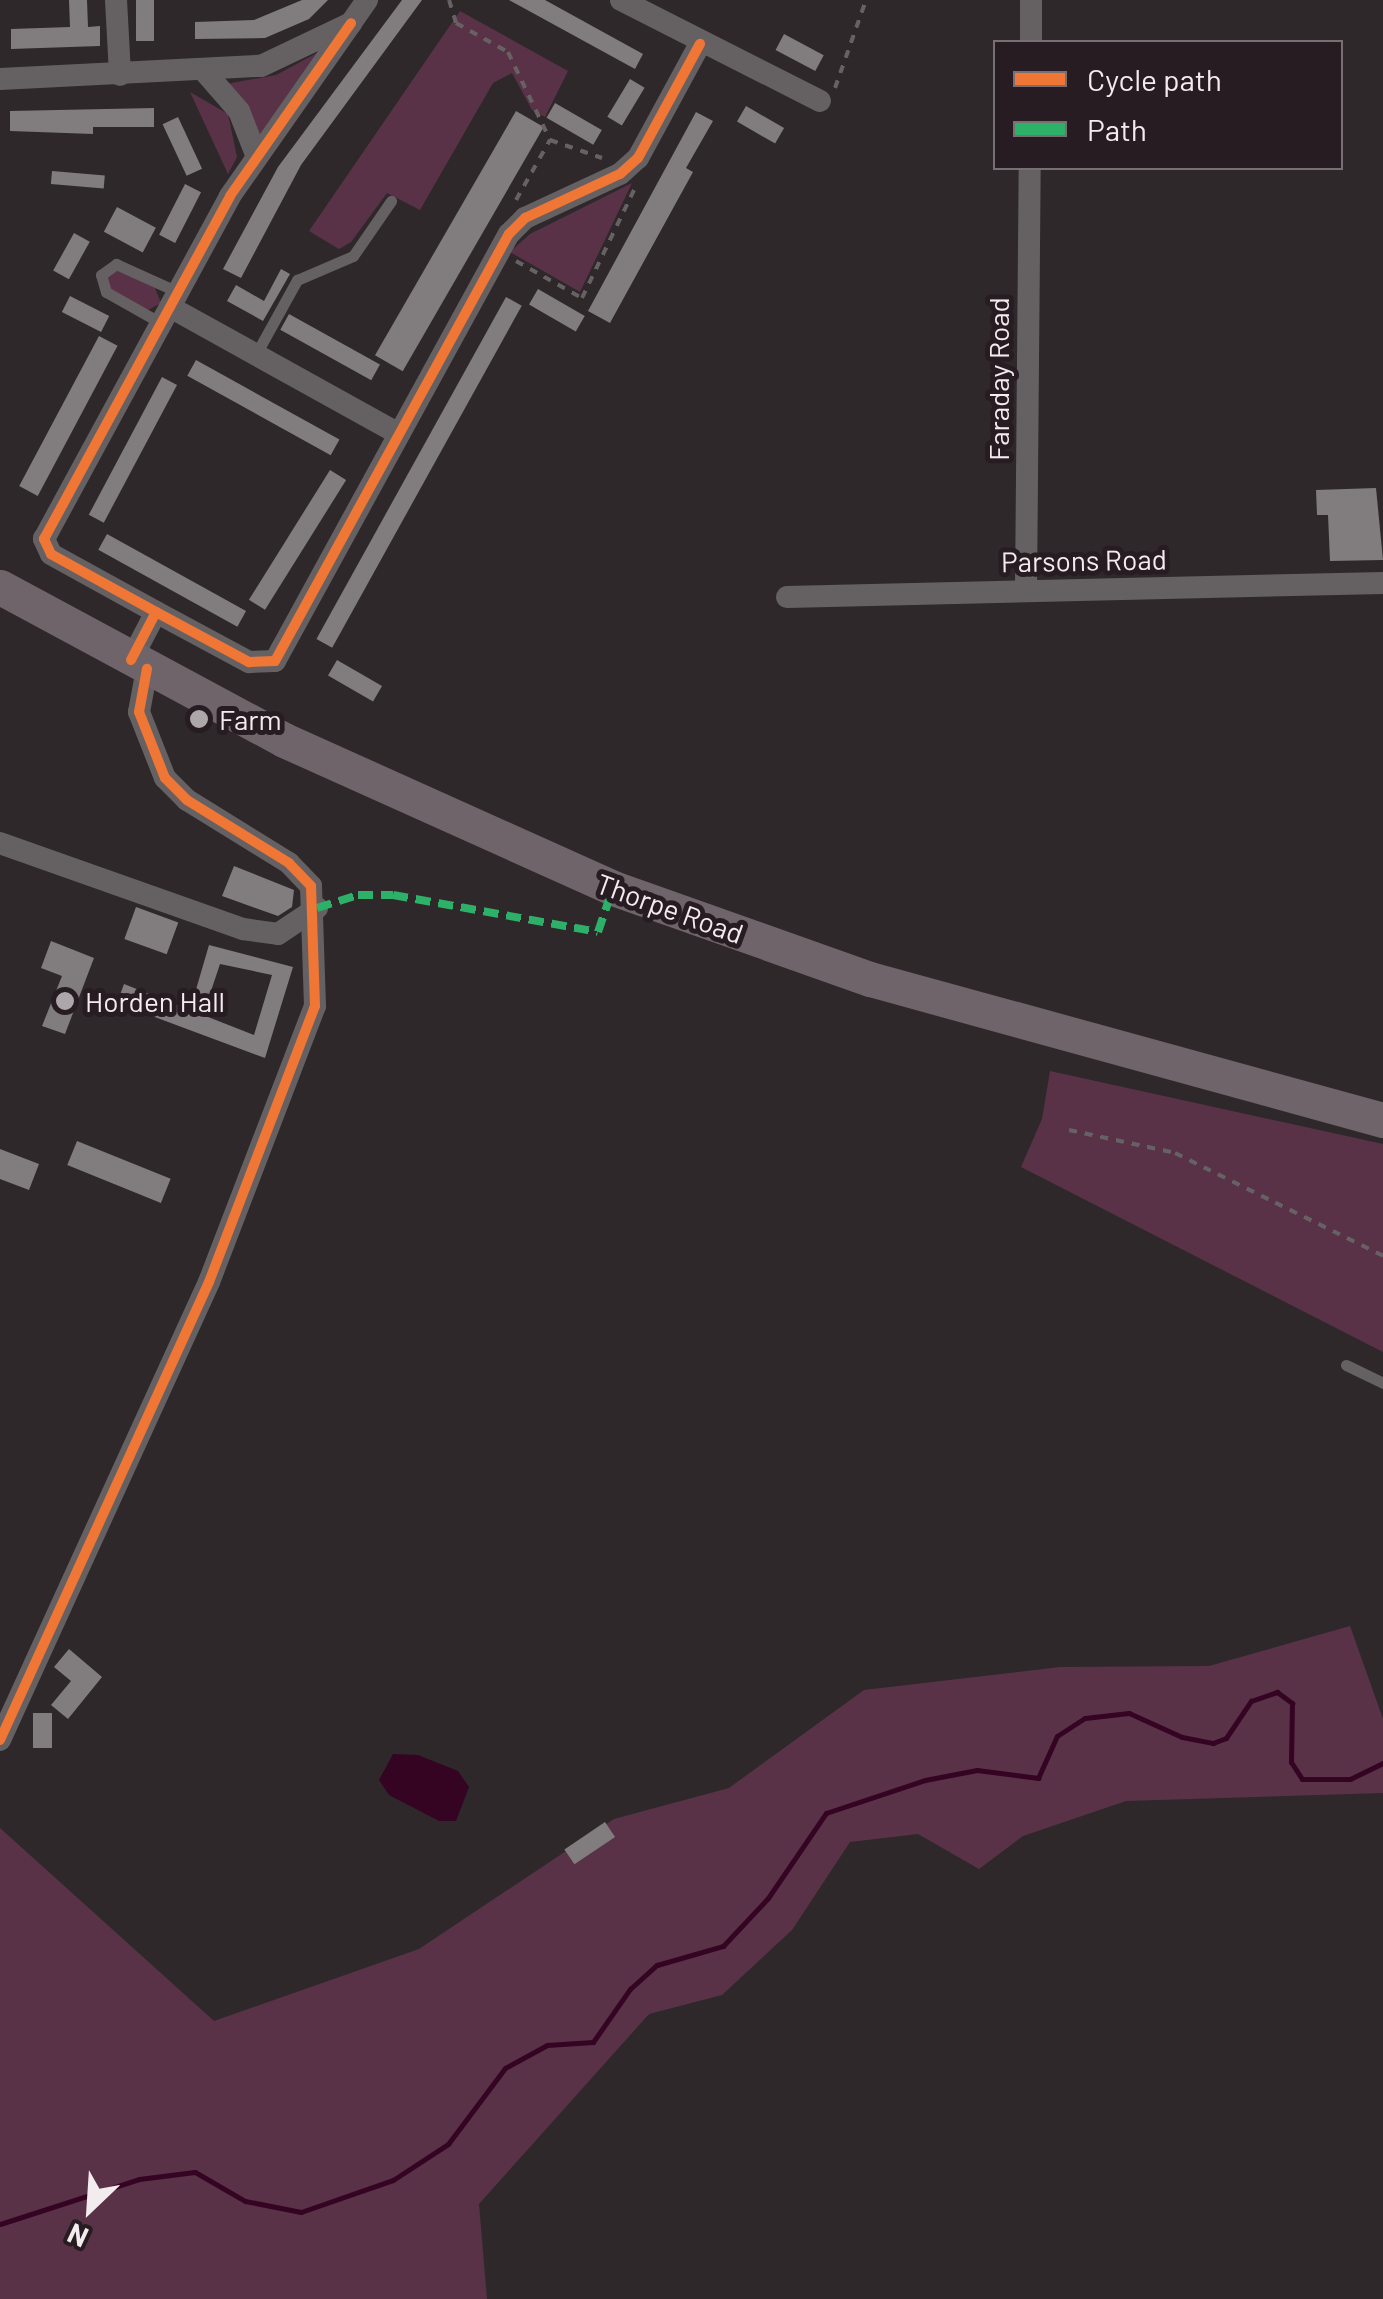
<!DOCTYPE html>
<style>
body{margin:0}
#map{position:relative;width:1383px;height:2299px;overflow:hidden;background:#2e282b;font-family:Barlow,sans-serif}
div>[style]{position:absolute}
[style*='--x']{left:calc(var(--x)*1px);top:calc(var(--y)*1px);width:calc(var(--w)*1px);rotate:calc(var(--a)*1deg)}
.green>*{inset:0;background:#5a3248}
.water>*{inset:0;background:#350423}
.stream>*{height:5px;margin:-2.5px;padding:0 2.5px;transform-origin:2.5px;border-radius:2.5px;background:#350423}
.building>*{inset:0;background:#817c7e;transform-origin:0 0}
.path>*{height:4px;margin-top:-2px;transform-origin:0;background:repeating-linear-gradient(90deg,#666264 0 8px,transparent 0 16px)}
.lane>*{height:11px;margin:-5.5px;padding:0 5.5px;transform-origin:5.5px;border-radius:5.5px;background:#656163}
.street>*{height:22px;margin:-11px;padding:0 11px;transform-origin:11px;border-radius:11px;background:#656163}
.primary>*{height:35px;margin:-17.5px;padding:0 17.5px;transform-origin:17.5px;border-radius:17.5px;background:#6f646a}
.quiet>*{height:8px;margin-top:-4px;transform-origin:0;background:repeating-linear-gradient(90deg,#2db169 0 15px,transparent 0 23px)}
.cycleway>*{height:10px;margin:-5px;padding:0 5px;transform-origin:5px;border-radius:5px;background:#f07635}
.dots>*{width:28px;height:28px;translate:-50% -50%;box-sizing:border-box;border:5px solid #261c21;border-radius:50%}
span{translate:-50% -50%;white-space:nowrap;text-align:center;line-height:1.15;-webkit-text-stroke:10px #261c21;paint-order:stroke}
.street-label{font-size:28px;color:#f3ecef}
.poi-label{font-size:28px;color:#f3ecef}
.left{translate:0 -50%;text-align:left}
.legend{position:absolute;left:993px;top:40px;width:350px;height:130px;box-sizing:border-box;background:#261c21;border:2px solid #786f73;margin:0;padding:12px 18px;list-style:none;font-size:30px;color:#f3ecef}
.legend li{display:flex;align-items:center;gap:20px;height:50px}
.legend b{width:50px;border:2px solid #786f73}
.north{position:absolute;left:40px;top:2159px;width:100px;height:100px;-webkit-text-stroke:8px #261c21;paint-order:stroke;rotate:205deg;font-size:28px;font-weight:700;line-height:40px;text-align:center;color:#f3ecef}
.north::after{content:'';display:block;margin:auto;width:35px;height:45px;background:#f3ecef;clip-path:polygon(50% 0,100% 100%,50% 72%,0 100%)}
</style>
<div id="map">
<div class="green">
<div style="clip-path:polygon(460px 11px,568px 71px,545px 117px,532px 110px,512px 73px,493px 83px,420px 210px,387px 193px,351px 242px,339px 249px,309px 231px)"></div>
<div style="clip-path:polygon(317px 53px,260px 134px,226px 84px,276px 75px)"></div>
<div style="clip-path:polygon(190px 92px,228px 114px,237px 157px,228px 174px)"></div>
<div style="clip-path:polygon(632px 183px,580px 292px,510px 252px,530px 234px)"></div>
<div style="clip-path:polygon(115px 267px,155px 288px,161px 303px,146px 311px,108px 288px,105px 274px)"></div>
<div style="clip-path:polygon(1050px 1071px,1383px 1144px,1383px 1352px,1021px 1167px,1042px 1119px)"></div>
<div style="clip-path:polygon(1350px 1626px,1383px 1719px,1383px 1793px,1126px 1801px,1023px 1836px,979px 1869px,918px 1834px,850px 1842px,792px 1930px,722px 1995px,649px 2014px,479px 2204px,487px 2299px,0 2299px,0 1828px,214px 2021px,419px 1949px,614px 1819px,729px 1788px,864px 1690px,1060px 1667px,1209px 1666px)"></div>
</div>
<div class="water">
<div style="clip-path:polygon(393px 1754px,418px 1755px,458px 1771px,469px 1787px,456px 1821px,439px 1821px,389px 1795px,379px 1780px)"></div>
</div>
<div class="stream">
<div style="--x:0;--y:2224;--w:146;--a:-17.9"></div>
<div style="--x:139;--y:2179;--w:56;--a:-7.1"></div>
<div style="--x:195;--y:2172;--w:58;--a:30.1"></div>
<div style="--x:245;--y:2201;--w:57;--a:11.1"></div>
<div style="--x:301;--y:2212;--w:97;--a:-19.2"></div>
<div style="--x:393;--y:2180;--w:66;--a:-33.2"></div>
<div style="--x:448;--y:2144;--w:95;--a:-53.1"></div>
<div style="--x:505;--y:2068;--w:48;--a:-28.7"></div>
<div style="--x:547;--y:2045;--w:46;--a:-3.7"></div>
<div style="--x:593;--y:2042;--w:65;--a:-55.1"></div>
<div style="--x:630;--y:1989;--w:36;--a:-42"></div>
<div style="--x:657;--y:1965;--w:69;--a:-16.1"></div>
<div style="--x:723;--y:1946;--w:66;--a:-46.8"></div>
<div style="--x:768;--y:1898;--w:103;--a:-55.7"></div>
<div style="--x:826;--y:1813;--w:104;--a:-18.4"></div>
<div style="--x:925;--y:1780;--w:53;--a:-10.9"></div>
<div style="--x:977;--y:1770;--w:62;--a:7.5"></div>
<div style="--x:1038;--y:1778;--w:46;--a:-65.7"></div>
<div style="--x:1057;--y:1736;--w:33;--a:-33"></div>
<div style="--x:1085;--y:1718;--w:44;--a:-6.5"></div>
<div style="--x:1129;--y:1713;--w:58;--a:24.4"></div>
<div style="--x:1182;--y:1737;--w:32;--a:11"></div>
<div style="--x:1213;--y:1743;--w:14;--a:-21"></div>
<div style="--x:1226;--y:1738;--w:45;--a:-56"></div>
<div style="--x:1251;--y:1701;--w:28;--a:-19"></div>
<div style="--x:1277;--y:1692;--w:19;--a:36"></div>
<div style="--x:1292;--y:1703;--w:59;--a:91"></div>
<div style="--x:1291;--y:1762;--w:20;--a:57"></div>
<div style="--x:1302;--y:1779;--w:48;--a:0"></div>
<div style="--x:1350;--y:1779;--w:37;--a:-26"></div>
</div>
<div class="building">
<div style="clip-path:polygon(69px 0,87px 0,88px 27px,100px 26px,100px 46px,11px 49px,11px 29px,70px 27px)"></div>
<div style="left:136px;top:0;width:18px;height:41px"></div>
<div style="clip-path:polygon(302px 0,328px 0,309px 19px,265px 38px,195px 39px,195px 22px,254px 20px)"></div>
<div style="clip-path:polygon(402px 0,422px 0,301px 165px,241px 278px,223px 269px,278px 167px)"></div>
<div style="clip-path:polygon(509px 0,545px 0,643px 54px,635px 69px)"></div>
<div style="left:784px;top:34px;width:45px;height:18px;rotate:28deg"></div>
<div style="left:630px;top:79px;width:17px;height:44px;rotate:31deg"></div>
<div style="left:555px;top:103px;width:54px;height:17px;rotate:30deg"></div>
<div style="left:746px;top:106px;width:44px;height:18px;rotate:30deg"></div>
<div style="clip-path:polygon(154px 108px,154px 127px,93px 127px,93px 134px,10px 131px,10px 111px)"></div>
<div style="left:516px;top:111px;width:32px;height:282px;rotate:30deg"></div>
<div style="clip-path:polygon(696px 112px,713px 121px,686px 168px,693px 172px,610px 323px,588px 311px)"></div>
<div style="left:178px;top:117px;width:57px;height:17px;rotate:65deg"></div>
<div style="left:52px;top:171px;width:53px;height:13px;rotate:5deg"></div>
<div style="left:185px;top:184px;width:18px;height:57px;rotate:27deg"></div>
<div style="left:117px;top:207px;width:44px;height:28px;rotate:28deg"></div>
<div style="left:74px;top:233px;width:18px;height:43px;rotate:29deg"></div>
<div style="clip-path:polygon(281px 269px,290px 274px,263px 321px,227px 301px,236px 285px,264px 301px)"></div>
<div style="left:538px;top:289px;width:54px;height:18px;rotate:30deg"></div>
<div style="left:70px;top:296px;width:44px;height:18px;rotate:27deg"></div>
<div style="left:506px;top:297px;width:18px;height:391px;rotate:29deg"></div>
<div style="left:289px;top:314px;width:104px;height:18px;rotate:29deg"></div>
<div style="left:99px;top:336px;width:21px;height:170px;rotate:28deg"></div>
<div style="left:196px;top:360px;width:164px;height:18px;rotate:29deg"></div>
<div style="left:162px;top:377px;width:17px;height:156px;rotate:28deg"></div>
<div style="left:330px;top:470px;width:19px;height:153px;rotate:32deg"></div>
<div style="clip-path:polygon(1376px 488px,1383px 560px,1330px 561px,1328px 515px,1317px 515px,1316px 490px)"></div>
<div style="left:107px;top:534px;width:159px;height:18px;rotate:29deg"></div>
<div style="left:337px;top:660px;width:52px;height:18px;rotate:30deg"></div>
<div style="clip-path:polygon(234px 866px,294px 890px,292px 907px,278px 916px,222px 896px)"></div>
<div style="left:136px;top:907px;width:45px;height:34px;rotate:20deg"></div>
<div style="clip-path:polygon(51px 941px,94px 958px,65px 1034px,42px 1026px,62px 976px,41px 968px)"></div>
<div style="clip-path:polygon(evenodd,209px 945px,293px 967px,265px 1058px,117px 1003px,124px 984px,190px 1010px,209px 945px,220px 964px,272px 975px,254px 1035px,203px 1015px,220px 964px)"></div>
<div style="left:77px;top:1141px;width:101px;height:26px;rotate:22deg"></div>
<div style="clip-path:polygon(0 1149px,39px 1164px,29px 1190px,0 1179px)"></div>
<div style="clip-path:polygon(69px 1649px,102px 1677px,68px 1719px,51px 1705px,71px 1681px,54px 1667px)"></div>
<div style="left:33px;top:1713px;width:19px;height:35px"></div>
<div style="left:605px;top:1822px;width:18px;height:49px;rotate:56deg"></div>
</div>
<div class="path">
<div style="--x:449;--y:0;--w:24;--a:73"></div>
<div style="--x:456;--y:23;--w:60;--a:29.1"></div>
<div style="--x:508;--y:52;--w:98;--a:64.5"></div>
<div style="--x:835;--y:88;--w:93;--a:-70.6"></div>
<div style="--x:516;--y:200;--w:69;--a:-60.5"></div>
<div style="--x:550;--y:140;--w:55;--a:19.1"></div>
<div style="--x:516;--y:261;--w:76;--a:29.3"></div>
<div style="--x:582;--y:298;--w:124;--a:-64.3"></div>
<div style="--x:1069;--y:1130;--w:108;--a:12.2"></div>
<div style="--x:1175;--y:1153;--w:232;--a:26.3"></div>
</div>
<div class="lane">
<div style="--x:161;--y:323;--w:63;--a:-150.6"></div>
<div style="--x:106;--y:292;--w:18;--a:-106"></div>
<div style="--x:101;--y:275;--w:19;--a:-36"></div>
<div style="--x:116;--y:264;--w:68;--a:24.3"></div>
<div style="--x:256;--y:354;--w:85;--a:-61"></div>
<div style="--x:297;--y:280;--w:61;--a:-23.2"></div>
<div style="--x:353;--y:256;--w:67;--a:-55.4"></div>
<div style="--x:1346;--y:1365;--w:41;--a:25.9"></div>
</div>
<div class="street">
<div style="--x:116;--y:0;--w:75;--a:86.9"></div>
<div style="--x:621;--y:0;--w:223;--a:26.9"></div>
<div style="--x:1031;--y:42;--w:42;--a:-90"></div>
<div style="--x:205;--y:72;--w:52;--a:48.9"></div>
<div style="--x:239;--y:111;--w:49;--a:68.6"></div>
<div style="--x:0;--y:79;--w:261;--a:-2.9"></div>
<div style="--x:261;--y:66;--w:100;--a:-25.5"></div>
<div style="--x:351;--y:23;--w:28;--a:-55"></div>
<div style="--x:170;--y:307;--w:260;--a:29"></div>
<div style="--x:1026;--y:591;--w:423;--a:-89.5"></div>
<div style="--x:787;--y:597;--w:596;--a:-1.35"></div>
<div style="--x:156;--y:612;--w:120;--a:-151.1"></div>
<div style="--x:51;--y:554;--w:17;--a:-115"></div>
<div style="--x:44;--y:539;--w:390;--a:-61.5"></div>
<div style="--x:230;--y:196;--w:211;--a:-55"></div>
<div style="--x:131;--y:660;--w:54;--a:-62.5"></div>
<div style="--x:156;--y:612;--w:106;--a:28.3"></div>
<div style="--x:249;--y:662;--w:26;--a:-2"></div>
<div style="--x:275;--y:661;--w:487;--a:-61.3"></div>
<div style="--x:509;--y:234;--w:23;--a:-45"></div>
<div style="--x:525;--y:218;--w:105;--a:-24.9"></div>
<div style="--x:620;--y:174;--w:24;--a:-42"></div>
<div style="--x:638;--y:158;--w:130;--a:-61.5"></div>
<div style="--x:0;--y:843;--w:258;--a:19.5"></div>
<div style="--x:243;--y:929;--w:35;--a:8"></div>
<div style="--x:278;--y:934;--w:47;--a:-33.7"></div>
<div style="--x:0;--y:1740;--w:503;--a:-65.47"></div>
<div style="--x:209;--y:1282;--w:296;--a:-69"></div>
<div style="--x:315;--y:1006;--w:120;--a:-91.9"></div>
<div style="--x:311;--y:886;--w:32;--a:-134"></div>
<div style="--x:289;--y:863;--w:120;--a:-148.3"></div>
<div style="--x:187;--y:800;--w:31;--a:-135"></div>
<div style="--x:165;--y:778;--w:71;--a:-111.5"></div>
<div style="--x:139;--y:712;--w:44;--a:-79.5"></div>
</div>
<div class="primary">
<div style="--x:0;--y:587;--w:323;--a:28.3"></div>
<div style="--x:284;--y:740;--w:361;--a:24.2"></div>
<div style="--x:613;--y:888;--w:273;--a:19.5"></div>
<div style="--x:870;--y:979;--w:532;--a:15.37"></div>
</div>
<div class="quiet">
<div style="--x:317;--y:908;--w:43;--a:-17.6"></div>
<div style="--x:358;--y:895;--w:35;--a:0"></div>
<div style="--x:393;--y:895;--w:208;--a:10.2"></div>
<div style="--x:598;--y:932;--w:46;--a:-71.2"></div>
</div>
<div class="cycleway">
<div style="--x:156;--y:612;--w:120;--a:-151.1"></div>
<div style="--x:51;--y:554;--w:17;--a:-115"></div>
<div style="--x:44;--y:539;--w:390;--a:-61.5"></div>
<div style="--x:230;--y:196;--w:211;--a:-55"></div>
<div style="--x:131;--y:660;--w:54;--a:-62.5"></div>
<div style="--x:156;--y:612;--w:106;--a:28.3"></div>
<div style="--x:249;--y:662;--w:26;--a:-2"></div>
<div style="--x:275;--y:661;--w:487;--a:-61.3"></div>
<div style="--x:509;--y:234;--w:23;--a:-45"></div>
<div style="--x:525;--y:218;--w:105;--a:-24.9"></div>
<div style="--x:620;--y:174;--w:24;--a:-42"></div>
<div style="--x:638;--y:158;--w:130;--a:-61.5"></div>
<div style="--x:0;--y:1740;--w:503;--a:-65.47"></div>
<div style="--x:209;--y:1282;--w:296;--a:-69"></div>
<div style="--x:315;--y:1006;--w:120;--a:-91.9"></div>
<div style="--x:311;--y:886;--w:32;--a:-134"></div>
<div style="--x:289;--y:863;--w:120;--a:-148.3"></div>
<div style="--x:187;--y:800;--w:31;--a:-135"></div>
<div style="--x:165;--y:778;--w:71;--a:-111.5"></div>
<div style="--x:139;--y:712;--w:44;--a:-79.5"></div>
</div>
<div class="dots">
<div style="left:199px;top:719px;background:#aea7aa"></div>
<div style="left:65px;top:1001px;background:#aea7aa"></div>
</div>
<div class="street-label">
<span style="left:998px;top:379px;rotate:-90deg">Faraday Road</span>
<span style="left:1084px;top:560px;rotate:-1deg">Parsons Road</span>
<span style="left:670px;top:908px;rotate:20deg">Thorpe Road</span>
</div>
<div class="poi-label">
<span class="left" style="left:219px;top:719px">Farm</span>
<span class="left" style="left:85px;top:1001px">Horden Hall</span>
</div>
<ul class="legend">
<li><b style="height:12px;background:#f07635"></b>Cycle path</li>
<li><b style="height:12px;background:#2db169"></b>Path</li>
</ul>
<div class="north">N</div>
</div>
